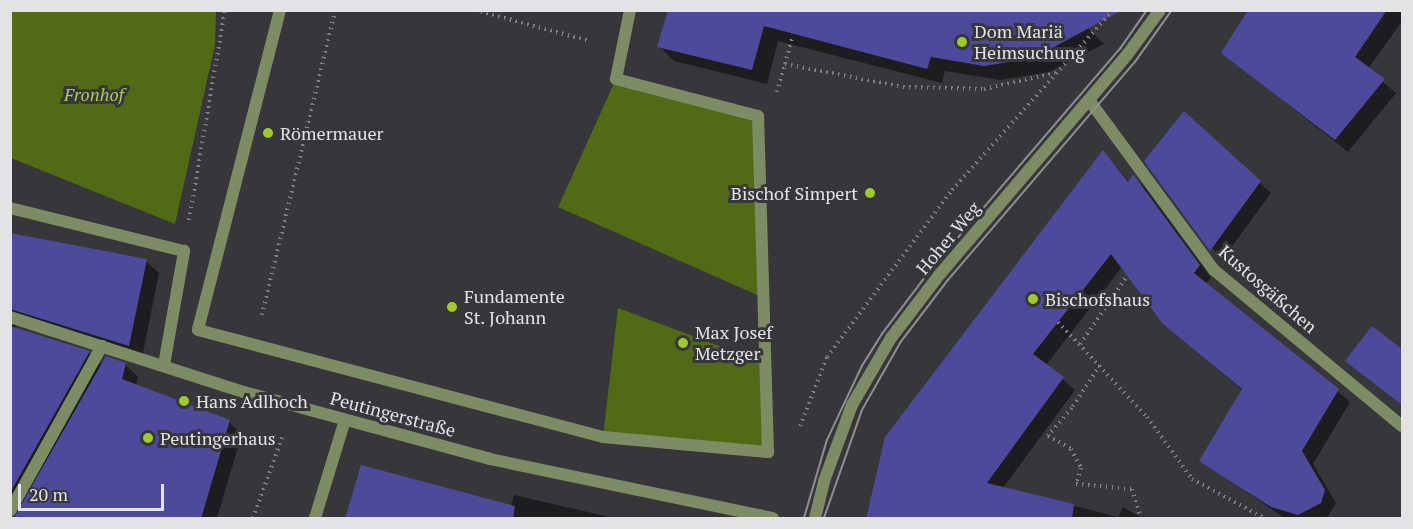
<!DOCTYPE html>
<meta charset="utf-8">
<style>
body{margin:0}
#map{position:relative;width:1413px;height:529px;overflow:hidden;background:#37373b;font-family:"PT Serif",serif}
div>[style]{position:absolute}
[style*='--x']{left:calc(var(--x)*1px);top:calc(var(--y)*1px);width:calc(var(--w)*1px);rotate:calc(var(--a)*1deg)}
.green>*{inset:0;background:#526916}
.shadow>*{inset:0;background:#0007}
.building>*{inset:0;background:#4d4a9b}
.path>*{height:4px;margin-top:-2px;transform-origin:0;background:repeating-linear-gradient(90deg,#818184 0 1.5px,transparent 0 6px)}
.service>*{height:12px;margin:-6px;padding:0 6px;transform-origin:6px;border-radius:6px;background:#7e8c66}
.pedestrian>*{height:12px;margin:-6px;padding:0 6px;transform-origin:6px;border-radius:6px;background:#7e8c66}
.minor>*{height:12px;margin:-6px;padding:0 6px;transform-origin:6px;border-radius:6px;background:#7e8c66}
.tram>*{height:1.5px;margin:-0.75px;padding:0 0.75px;transform-origin:0.75px;border-radius:0.75px;background:#8f8f92}
.dots>*{width:16px;height:16px;translate:-50% -50%;box-sizing:border-box;border:3px solid #37373b;border-radius:50%}
span{translate:-50% -50%;white-space:nowrap;text-align:center;line-height:1.15;-webkit-text-stroke:6px #37373b;paint-order:stroke}
.poi-label{font-size:18px;color:#e3e3e5}
.left{translate:0 -50%;text-align:left}
.right{translate:-100% -50%;text-align:right}
.park-label{font-size:18px;color:#a8cf53;font-style:italic}
.street-label{font-size:18px;color:#e3e3e5}
.frame{position:absolute;inset:0;border:12px solid #e3e3e5;pointer-events:none}
.scale{position:absolute;left:18px;top:484px;width:146px;height:27px;box-sizing:border-box;border:3px solid #e3e3e5;border-top:0;padding-left:8px;font-size:18px;line-height:21px;white-space:nowrap;color:#e3e3e5;-webkit-text-stroke:4px #37373b;paint-order:stroke}
</style>
<div id="map">
<div class="green">
<div style="clip-path:polygon(11px 10px,216px 11px,215px 45px,175px 224px,11px 158px)"></div>
<div style="clip-path:polygon(616px 79px,758px 116px,764px 298px,558px 207px)"></div>
<div style="clip-path:polygon(618px 308px,765px 363px,768px 452px,603px 437px)"></div>
</div>
<div class="shadow">
<div style="clip-path:polygon(669px 10px,1069px 10px,1104px 44px,1049px 72px,1000px 80px,945px 71px,942px 83px,778px 41px,767px 84px,674px 61px,659px 46px)"></div>
<div style="clip-path:polygon(1252px 10px,1402px 10px,1402px 21px,1368px 69px,1396px 93px,1348px 152px,1223px 53px)"></div>
<div style="clip-path:polygon(1184px 114px,1271px 193px,1222px 260px,1146px 161px)"></div>
<div style="clip-path:polygon(1104px 152px,1129px 182px,1134px 177px,1145px 188px,1211px 278px,1206px 284px,1350px 402px,1313px 464px,1336px 503px,1327px 518px,1284px 518px,1201px 460px,1243px 391px,1164px 323px,1122px 267px,1046px 365px,1075px 390px,1003px 488px,1118px 517px,1123px 507px,1142px 518px,868px 518px)"></div>
<div style="clip-path:polygon(10px 234px,146px 261px,159px 273px,142px 358px,26px 321px,12px 328px,89px 353px,102px 366px,125px 364px,138px 377px,136px 386px,229px 422px,242px 434px,217px 518px,10px 518px)"></div>
<div style="clip-path:polygon(1373px 329px,1402px 351px,1402px 405px,1347px 361px)"></div>
<div style="clip-path:polygon(514px 495px,614px 518px,347px 518px,511px 506px)"></div>
</div>
<div class="building">
<div style="clip-path:polygon(668px 10px,1122px 10px,1034px 58px,984px 66px,931px 57px,927px 69px,764px 26px,752px 70px,657px 47px)"></div>
<div style="clip-path:polygon(1248px 10px,1387px 10px,1355px 57px,1385px 79px,1335px 140px,1221px 53px)"></div>
<div style="clip-path:polygon(1184px 111px,1261px 181px,1210px 251px,1144px 161px)"></div>
<div style="clip-path:polygon(1103px 150px,1128px 182px,1133px 174px,1200px 265px,1194px 273px,1339px 389px,1302px 451px,1325px 490px,1321px 503px,1298px 515px,1271px 507px,1199px 461px,1242px 389px,1163px 324px,1111px 254px,1033px 354px,1064px 377px,987px 483px,1074px 504px,1072px 519px,866px 519px,885px 437px)"></div>
<div style="clip-path:polygon(10px 233px,147px 259px,129px 346px,10px 309px)"></div>
<div style="clip-path:polygon(10px 326px,90px 351px,10px 493px)"></div>
<div style="clip-path:polygon(1372px 326px,1402px 349px,1402px 405px,1345px 361px)"></div>
<div style="clip-path:polygon(106px 356px,126px 363px,122px 379px,230px 420px,201px 519px,13px 519px)"></div>
<div style="clip-path:polygon(361px 465px,515px 506px,513px 519px,345px 519px)"></div>
</div>
<div class="path">
<div style="--x:475;--y:10;--w:119;--a:15.1"></div>
<div style="--x:785;--y:64;--w:30;--a:-75"></div>
<div style="--x:777;--y:92;--w:29;--a:-74"></div>
<div style="--x:785;--y:64;--w:120;--a:11"></div>
<div style="--x:903;--y:87;--w:81;--a:1.4"></div>
<div style="--x:984;--y:89;--w:73;--a:-12.7"></div>
<div style="--x:189;--y:220;--w:213;--a:-80.3"></div>
<div style="--x:262;--y:315;--w:314;--a:-76.5"></div>
<div style="--x:1058;--y:322;--w:130;--a:46.9"></div>
<div style="--x:1147;--y:417;--w:77;--a:54"></div>
<div style="--x:1192;--y:479;--w:82;--a:28.4"></div>
<div style="--x:1080;--y:344;--w:83;--a:-55.3"></div>
<div style="--x:1100;--y:365;--w:51;--a:123.1"></div>
<div style="--x:1072;--y:408;--w:37;--a:131"></div>
<div style="--x:1048;--y:436;--w:26;--a:29"></div>
<div style="--x:1071;--y:449;--w:21;--a:62"></div>
<div style="--x:1081;--y:468;--w:17;--a:107"></div>
<div style="--x:1076;--y:484;--w:56;--a:5.1"></div>
<div style="--x:1132;--y:489;--w:27;--a:73"></div>
<div style="--x:800;--y:426;--w:74;--a:-68.6"></div>
<div style="--x:827;--y:357;--w:209;--a:-53.2"></div>
<div style="--x:952;--y:190;--w:241;--a:-48.2"></div>
<div style="--x:253;--y:518;--w:88;--a:-70.1"></div>
</div>
<div class="service">
<div style="--x:10;--y:208;--w:179;--a:13.9"></div>
<div style="--x:315;--y:518;--w:102;--a:-73"></div>
</div>
<div class="pedestrian">
<div style="--x:280;--y:10;--w:330;--a:104.4"></div>
<div style="--x:198;--y:330;--w:419;--a:14.8"></div>
<div style="--x:603;--y:437;--w:166;--a:5.2"></div>
<div style="--x:768;--y:452;--w:336;--a:-91.7"></div>
<div style="--x:758;--y:116;--w:147;--a:-165.4"></div>
<div style="--x:616;--y:79;--w:70;--a:-78.5"></div>
</div>
<div class="minor">
<div style="--x:1089;--y:100;--w:211;--a:53.7"></div>
<div style="--x:1214;--y:270;--w:244;--a:39.7"></div>
<div style="--x:10;--y:317;--w:246;--a:17.8"></div>
<div style="--x:244;--y:392;--w:255;--a:15.2"></div>
<div style="--x:490;--y:459;--w:289;--a:11.8"></div>
<div style="--x:164;--y:365;--w:116;--a:-80"></div>
<div style="--x:10;--y:511;--w:189;--a:-60.9"></div>
<div style="--x:815;--y:518;--w:38;--a:-76"></div>
<div style="--x:824;--y:481;--w:81;--a:-69.8"></div>
<div style="--x:852;--y:405;--w:78;--a:-59.8"></div>
<div style="--x:891;--y:338;--w:81;--a:-52.6"></div>
<div style="--x:940;--y:274;--w:288;--a:-49.5"></div>
<div style="--x:1127;--y:55;--w:56;--a:-53.7"></div>
</div>
<div class="tram">
<div style="--x:804;--y:518;--w:81;--a:-73.6"></div>
<div style="--x:827;--y:440;--w:82;--a:-64.7"></div>
<div style="--x:862;--y:366;--w:38;--a:-58"></div>
<div style="--x:882;--y:334;--w:83;--a:-52.9"></div>
<div style="--x:932;--y:268;--w:289;--a:-49.4"></div>
<div style="--x:1120;--y:49;--w:47;--a:-55.3"></div>
<div style="--x:824;--y:518;--w:114;--a:-70.6"></div>
<div style="--x:862;--y:410;--w:77;--a:-60.4"></div>
<div style="--x:900;--y:343;--w:79;--a:-52.7"></div>
<div style="--x:948;--y:280;--w:287;--a:-49.4"></div>
<div style="--x:1135;--y:62;--w:64;--a:-54.6"></div>
</div>
<div class="dots">
<div style="left:962px;top:42px;background:#9fca2e"></div>
<div style="left:268px;top:133px;background:#9fca2e"></div>
<div style="left:870px;top:193px;background:#9fca2e"></div>
<div style="left:1033px;top:299px;background:#9fca2e"></div>
<div style="left:452px;top:307px;background:#9fca2e"></div>
<div style="left:683px;top:343px;background:#9fca2e"></div>
<div style="left:184px;top:401px;background:#9fca2e"></div>
<div style="left:148px;top:438px;background:#9fca2e"></div>
</div>
<div class="poi-label">
<span class="left" style="left:974px;top:42px">Dom Mariä<br>Heimsuchung</span>
<span class="left" style="left:280px;top:133px">Römermauer</span>
<span class="right" style="left:858px;top:193px">Bischof Simpert</span>
<span class="left" style="left:464px;top:307px">Fundamente<br>St. Johann</span>
<span class="left" style="left:1045px;top:299px">Bischofshaus</span>
<span class="left" style="left:695px;top:343px">Max Josef<br>Metzger</span>
<span class="left" style="left:196px;top:401px">Hans Adlhoch</span>
<span class="left" style="left:160px;top:438px">Peutingerhaus</span>
</div>
<div class="park-label">
<span style="left:94px;top:94px">Fronhof</span>
</div>
<div class="street-label">
<span style="left:948px;top:238px;rotate:-50deg">Hoher Weg</span>
<span style="left:1268px;top:289px;rotate:41deg">Kustosgäßchen</span>
<span style="left:393px;top:414px;rotate:15deg">Peutingerstraße</span>
</div>
<div class="frame"></div>
<div class="scale">20 m</div>
</div>
